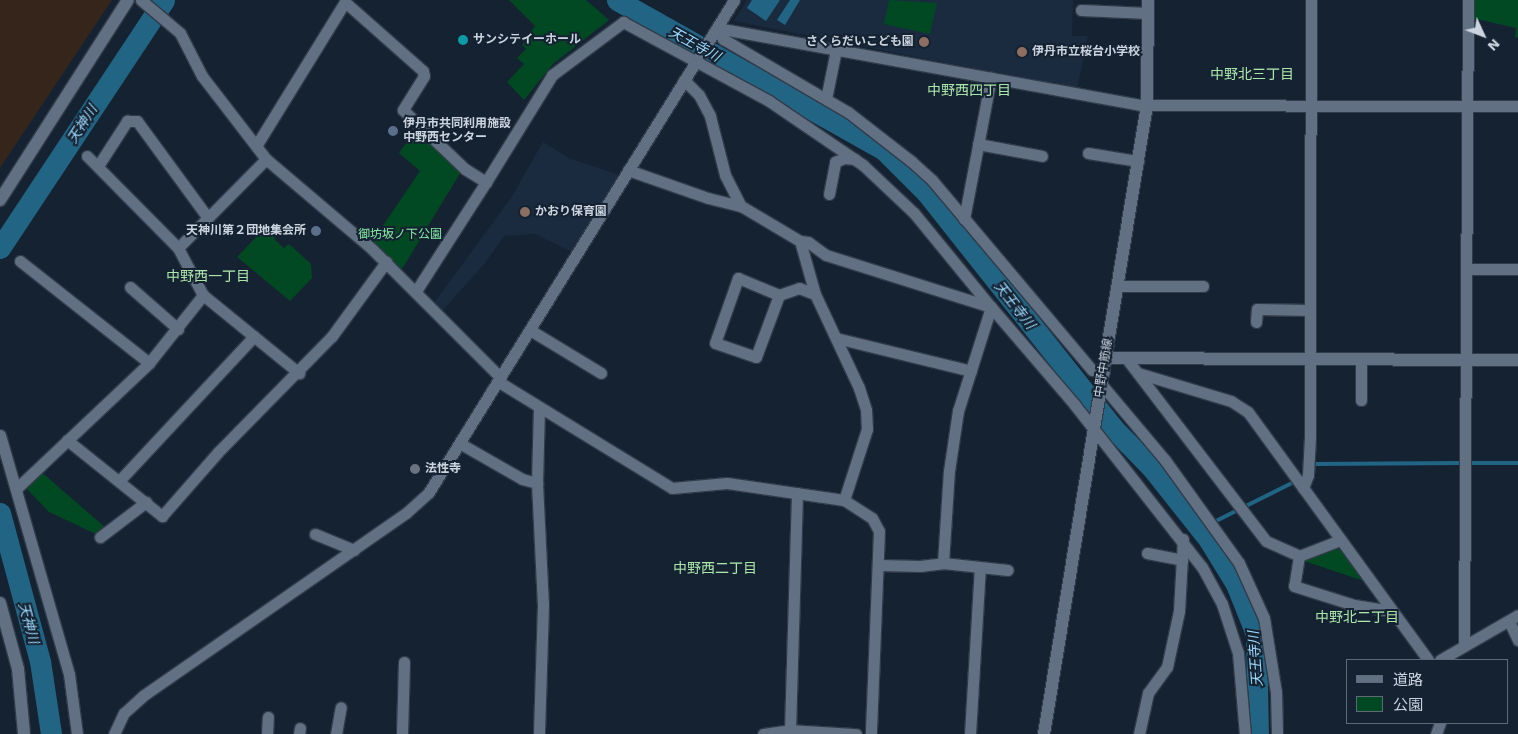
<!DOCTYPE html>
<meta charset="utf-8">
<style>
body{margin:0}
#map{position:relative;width:1518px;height:734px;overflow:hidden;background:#152232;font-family:"Work Sans","Noto Sans JP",sans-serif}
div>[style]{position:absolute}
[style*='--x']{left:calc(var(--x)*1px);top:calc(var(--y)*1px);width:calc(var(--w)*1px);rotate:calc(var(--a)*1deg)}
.commercial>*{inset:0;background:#35251a}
.built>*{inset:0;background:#1a2b40}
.green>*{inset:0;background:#004923}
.water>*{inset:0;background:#226484}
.stream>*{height:4px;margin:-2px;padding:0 2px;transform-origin:2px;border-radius:2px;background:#226484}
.river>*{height:21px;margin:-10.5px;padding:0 10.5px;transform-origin:10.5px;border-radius:10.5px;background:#226484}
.roads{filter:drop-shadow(1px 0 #323b49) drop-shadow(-1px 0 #323b49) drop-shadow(0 1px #323b49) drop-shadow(0 -1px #323b49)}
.minor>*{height:11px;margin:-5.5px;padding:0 5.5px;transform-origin:5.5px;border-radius:5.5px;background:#617083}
.tertiary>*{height:12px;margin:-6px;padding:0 6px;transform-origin:6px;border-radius:6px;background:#617083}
.secondary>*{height:12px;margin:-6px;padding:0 6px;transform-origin:6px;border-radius:6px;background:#617083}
.dots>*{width:14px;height:14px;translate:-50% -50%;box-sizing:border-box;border:2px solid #152232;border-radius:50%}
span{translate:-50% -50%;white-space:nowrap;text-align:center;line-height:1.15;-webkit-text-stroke:4px #152232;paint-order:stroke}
.poi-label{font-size:12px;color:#ccd5df;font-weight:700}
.left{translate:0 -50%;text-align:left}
.right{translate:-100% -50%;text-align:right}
.park-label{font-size:12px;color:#86e9a5}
.street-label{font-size:12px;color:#ccd5df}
.water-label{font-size:14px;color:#9cdafd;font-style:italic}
.neighbourhood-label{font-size:14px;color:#ace6ab}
.legend{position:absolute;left:1346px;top:659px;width:162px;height:65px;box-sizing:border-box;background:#152232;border:1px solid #5e6a77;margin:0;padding:6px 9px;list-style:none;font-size:15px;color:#ccd5df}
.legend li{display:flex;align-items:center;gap:10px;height:25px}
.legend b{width:25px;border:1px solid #5e6a77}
.north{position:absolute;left:1458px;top:10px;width:50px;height:50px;-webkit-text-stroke:4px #152232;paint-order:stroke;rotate:133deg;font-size:14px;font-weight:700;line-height:20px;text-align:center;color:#ccd5df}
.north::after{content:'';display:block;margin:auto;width:18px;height:22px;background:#ccd5df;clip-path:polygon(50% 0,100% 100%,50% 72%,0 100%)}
</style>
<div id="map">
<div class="commercial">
<div style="clip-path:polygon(0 0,112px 0,0 168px)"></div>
</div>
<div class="built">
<div style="clip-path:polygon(747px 0,1073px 0,1072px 36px,1088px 36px,1077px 89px,734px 21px)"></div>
<div style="clip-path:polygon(543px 142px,569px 158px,619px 175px,572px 252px,535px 234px,504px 236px,486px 262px,441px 312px,434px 303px,511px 198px)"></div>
</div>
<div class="green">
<div style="clip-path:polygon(509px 0,586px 0,609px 20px,553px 64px,524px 100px,507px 82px,524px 64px,517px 58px,526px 49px,522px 45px,535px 26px)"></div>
<div style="clip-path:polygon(889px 0,937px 3px,930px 34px,884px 24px)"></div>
<div style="clip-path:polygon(1472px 0,1518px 0,1518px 38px,1515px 37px,1516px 28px,1472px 18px)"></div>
<div style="clip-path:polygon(417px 128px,462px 170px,402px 269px,372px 242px,420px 171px,399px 153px)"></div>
<div style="clip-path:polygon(264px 222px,278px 234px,274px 239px,284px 248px,289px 244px,311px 264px,312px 278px,290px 301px,237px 257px,260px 233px,257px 230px)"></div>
<div style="clip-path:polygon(39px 470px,106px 528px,98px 535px,49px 512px,23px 485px)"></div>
<div style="clip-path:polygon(1339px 547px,1364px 581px,1304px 561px)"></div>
</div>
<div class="water">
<div style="clip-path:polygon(752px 0,780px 0,766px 21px,747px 8px)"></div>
<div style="clip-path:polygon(790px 0,800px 0,785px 25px,777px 20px)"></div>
</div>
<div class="stream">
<div style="--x:1469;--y:463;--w:49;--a:0"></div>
<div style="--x:1314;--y:464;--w:145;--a:-0.4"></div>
<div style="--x:1200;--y:529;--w:105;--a:-26.6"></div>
</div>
<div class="river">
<div style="--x:617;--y:0;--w:306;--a:29.3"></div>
<div style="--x:884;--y:150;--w:59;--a:45"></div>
<div style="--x:926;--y:192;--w:301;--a:51.6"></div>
<div style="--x:1113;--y:428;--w:56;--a:45.7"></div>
<div style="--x:1152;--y:468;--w:92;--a:51.6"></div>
<div style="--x:1209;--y:540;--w:52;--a:58.5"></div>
<div style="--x:1236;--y:584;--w:54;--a:68.2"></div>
<div style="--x:1256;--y:634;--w:100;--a:88.9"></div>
<div style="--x:0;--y:248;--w:297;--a:-56.5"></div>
<div style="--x:0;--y:513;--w:153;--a:74.9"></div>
<div style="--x:40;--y:661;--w:74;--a:81.4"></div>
</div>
<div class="roads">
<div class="minor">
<div style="--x:141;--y:0;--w:51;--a:40.2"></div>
<div style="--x:180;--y:33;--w:48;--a:62.9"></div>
<div style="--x:202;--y:76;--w:105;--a:52.4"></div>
<div style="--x:266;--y:159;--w:139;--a:40.3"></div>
<div style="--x:372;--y:249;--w:182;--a:45"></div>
<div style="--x:1081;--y:10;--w:67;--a:2.6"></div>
<div style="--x:717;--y:28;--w:430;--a:10.3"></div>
<div style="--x:1140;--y:105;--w:378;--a:0.2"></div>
<div style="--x:717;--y:28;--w:13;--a:61"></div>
<div style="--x:723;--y:39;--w:145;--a:30.3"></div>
<div style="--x:848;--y:112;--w:80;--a:37.9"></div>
<div style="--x:911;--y:161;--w:28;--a:42"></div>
<div style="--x:932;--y:180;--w:248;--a:49.9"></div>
<div style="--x:1092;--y:370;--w:12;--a:9"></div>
<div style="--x:684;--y:80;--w:21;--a:45"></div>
<div style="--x:699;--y:95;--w:24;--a:62"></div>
<div style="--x:710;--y:116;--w:61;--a:75.7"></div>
<div style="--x:725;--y:175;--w:35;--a:63"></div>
<div style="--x:741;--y:206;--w:69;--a:30.7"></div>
<div style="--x:800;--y:241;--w:55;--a:74.2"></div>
<div style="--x:815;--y:294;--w:104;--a:64.9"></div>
<div style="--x:859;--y:388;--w:23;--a:72"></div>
<div style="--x:866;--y:410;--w:19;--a:87"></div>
<div style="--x:867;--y:429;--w:75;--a:107.9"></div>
<div style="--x:826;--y:99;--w:50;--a:-78.5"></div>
<div style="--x:978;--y:144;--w:65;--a:10.6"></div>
<div style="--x:256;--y:146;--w:169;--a:-58.3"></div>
<div style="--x:345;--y:2;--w:104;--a:41.5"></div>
<div style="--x:423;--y:71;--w:5;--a:79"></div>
<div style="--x:424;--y:76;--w:40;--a:122"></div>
<div style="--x:403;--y:110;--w:86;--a:43.6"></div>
<div style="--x:465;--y:169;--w:25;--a:32"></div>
<div style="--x:486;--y:182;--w:126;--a:-58.3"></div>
<div style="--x:552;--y:75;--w:89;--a:-36.7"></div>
<div style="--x:623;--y:22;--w:166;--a:28.4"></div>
<div style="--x:769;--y:101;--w:114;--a:34.2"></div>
<div style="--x:863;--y:165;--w:70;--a:43.3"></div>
<div style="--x:914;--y:213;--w:122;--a:50.7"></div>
<div style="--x:1088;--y:153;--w:51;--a:9.1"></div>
<div style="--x:87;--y:156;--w:129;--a:45.3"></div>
<div style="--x:178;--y:248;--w:53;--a:62"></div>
<div style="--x:203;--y:295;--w:124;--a:39.1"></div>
<div style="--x:98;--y:166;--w:54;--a:-57.2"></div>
<div style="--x:127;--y:121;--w:10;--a:0"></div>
<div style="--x:137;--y:121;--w:120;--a:53.8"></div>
<div style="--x:628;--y:170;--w:85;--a:19.3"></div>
<div style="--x:708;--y:198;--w:34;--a:14"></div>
<div style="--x:829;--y:194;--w:33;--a:-79"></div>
<div style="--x:835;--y:162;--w:10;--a:-24"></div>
<div style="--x:844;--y:158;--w:11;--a:5"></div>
<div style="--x:964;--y:219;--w:144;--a:-79.2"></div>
<div style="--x:800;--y:241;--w:8;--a:7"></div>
<div style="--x:808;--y:242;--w:22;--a:36"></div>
<div style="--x:826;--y:255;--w:173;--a:17.5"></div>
<div style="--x:178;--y:248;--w:125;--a:-45.3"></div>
<div style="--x:20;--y:261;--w:164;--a:38.3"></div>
<div style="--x:1466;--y:269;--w:52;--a:0"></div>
<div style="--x:1118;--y:286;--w:85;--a:0"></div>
<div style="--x:130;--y:287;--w:64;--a:41.2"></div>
<div style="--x:416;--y:291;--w:130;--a:-57.3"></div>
<div style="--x:779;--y:295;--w:66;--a:110.4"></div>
<div style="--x:756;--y:357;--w:43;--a:-161.1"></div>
<div style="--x:715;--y:343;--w:69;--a:-70.5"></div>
<div style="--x:738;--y:278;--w:44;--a:22.5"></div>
<div style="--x:779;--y:295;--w:21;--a:-19"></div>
<div style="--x:799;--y:288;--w:17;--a:21"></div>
<div style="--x:1256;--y:322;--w:13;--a:-86"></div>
<div style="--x:1257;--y:309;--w:52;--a:1.1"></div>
<div style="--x:530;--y:330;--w:83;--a:31.2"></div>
<div style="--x:836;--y:338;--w:139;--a:13.7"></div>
<div style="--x:1126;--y:358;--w:230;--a:52.6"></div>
<div style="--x:1266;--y:541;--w:36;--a:24"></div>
<div style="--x:1299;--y:556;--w:44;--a:-21.3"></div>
<div style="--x:1361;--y:359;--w:41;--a:90"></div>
<div style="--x:1138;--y:373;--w:97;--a:16.8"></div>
<div style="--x:1231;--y:401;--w:20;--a:33"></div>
<div style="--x:1248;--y:412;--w:306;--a:54"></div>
<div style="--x:499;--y:382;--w:203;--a:31.5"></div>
<div style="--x:672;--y:488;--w:55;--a:-5.2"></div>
<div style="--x:727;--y:483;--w:118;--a:8.3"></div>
<div style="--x:844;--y:500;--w:33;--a:33"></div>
<div style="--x:872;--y:518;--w:15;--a:62"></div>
<div style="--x:879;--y:531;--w:203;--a:92.3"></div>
<div style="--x:1102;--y:385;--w:98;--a:50"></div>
<div style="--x:1165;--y:460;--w:127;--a:54.3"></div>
<div style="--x:1239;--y:563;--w:60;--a:65.6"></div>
<div style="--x:1264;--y:618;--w:75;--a:80.8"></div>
<div style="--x:1276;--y:692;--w:42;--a:88.6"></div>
<div style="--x:539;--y:407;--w:76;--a:91.5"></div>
<div style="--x:537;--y:483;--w:122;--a:87.2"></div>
<div style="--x:543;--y:605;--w:129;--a:91.8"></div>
<div style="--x:0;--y:435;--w:249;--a:73.9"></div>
<div style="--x:69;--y:674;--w:61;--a:82.4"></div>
<div style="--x:67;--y:440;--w:122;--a:38.7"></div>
<div style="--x:162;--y:516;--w:85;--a:-48.8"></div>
<div style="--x:218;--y:452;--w:163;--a:-45.5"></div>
<div style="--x:332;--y:336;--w:92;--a:-53.9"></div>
<div style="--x:461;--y:444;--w:70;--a:29.8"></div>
<div style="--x:522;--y:479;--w:16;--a:15"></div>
<div style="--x:119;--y:481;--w:198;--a:-47"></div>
<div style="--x:17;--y:488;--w:182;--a:-43.4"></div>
<div style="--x:149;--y:363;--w:87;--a:-51.5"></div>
<div style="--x:1303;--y:488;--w:14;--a:-69"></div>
<div style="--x:1308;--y:475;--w:39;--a:-87"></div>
<div style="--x:1310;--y:436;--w:436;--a:-89.9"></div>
<div style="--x:315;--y:534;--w:42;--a:22.3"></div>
<div style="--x:100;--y:537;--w:58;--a:-37.3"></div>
<div style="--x:1147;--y:553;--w:36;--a:11"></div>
<div style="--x:1299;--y:556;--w:30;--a:99"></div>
<div style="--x:1294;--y:586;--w:63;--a:17.6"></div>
<div style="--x:1354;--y:605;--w:38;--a:9"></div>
<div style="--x:943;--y:563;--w:92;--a:-86.3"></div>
<div style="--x:949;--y:471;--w:61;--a:-81.5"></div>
<div style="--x:958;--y:411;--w:109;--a:-72.4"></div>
<div style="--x:991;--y:307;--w:128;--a:49.4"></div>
<div style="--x:1074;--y:404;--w:207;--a:51.9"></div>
<div style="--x:1202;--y:567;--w:42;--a:61.6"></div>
<div style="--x:1222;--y:604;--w:52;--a:71.9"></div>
<div style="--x:1238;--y:653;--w:81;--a:85.1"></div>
<div style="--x:879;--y:565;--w:41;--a:1.4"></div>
<div style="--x:920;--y:566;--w:23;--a:-7"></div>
<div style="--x:943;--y:563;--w:65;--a:6.1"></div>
<div style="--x:1509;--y:621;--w:21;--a:65"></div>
<div style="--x:1464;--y:646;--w:646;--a:-89.65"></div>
<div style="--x:1440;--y:660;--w:90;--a:-30"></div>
<div style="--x:790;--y:730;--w:237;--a:-88.3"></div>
<div style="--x:114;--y:734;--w:23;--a:-65"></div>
<div style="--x:124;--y:713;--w:27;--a:-42"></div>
<div style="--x:144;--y:695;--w:319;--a:-34.8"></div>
<div style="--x:406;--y:513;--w:31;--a:-42"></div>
<div style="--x:429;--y:492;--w:579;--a:-58.2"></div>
<div style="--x:267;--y:734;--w:17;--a:-87"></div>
<div style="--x:299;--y:734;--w:6;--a:-81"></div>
<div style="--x:336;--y:734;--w:27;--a:-80"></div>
<div style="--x:402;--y:734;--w:72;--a:-88.4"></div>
<div style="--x:763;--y:734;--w:27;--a:-8"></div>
<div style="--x:790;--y:730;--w:66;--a:3.5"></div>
<div style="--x:970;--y:734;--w:166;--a:-86.6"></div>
<div style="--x:1139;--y:734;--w:42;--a:-77.6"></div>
<div style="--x:1148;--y:693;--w:32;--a:-54"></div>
<div style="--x:1167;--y:667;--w:57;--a:-77.9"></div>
<div style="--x:1179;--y:611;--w:72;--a:-86.8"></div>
<div style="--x:1436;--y:734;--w:12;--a:-70"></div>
</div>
<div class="tertiary">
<div style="--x:0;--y:200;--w:237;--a:-57.4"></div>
<div style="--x:1106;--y:358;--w:412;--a:0.3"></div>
<div style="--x:0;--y:603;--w:68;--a:74.7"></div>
<div style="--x:18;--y:669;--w:65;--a:84.7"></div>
</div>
<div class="secondary">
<div style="--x:1044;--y:734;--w:637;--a:-80.7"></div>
<div style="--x:1147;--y:105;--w:105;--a:-89.5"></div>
</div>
</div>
<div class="dots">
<div style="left:463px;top:40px;background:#0f9aa8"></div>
<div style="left:924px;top:42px;background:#8d6e63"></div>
<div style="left:1022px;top:52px;background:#8d6e63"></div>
<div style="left:393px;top:131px;background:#5c6f8a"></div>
<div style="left:525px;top:212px;background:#8d6e63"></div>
<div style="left:316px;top:231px;background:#5c6f8a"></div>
<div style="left:415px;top:469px;background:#6b7280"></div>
</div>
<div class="poi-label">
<span class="left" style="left:473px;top:40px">サンシテイーホール</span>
<span class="right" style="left:914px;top:42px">さくらだいこども園</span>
<span class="left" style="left:1032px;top:52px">伊丹市立桜台小学校</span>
<span class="left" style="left:403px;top:131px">伊丹市共同利用施設<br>中野西センター</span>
<span class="left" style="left:535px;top:212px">かおり保育園</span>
<span class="right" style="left:306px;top:231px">天神川第２団地集会所</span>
<span class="left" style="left:425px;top:469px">法性寺</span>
</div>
<div class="park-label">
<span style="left:400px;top:235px">御坊坂ノ下公園</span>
</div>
<div class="street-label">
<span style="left:1104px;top:368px;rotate:-81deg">中野中筋線</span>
</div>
<div class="water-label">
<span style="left:695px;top:44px;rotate:29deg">天王寺川</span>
<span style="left:82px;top:124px;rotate:-57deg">天神川</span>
<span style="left:1015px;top:305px;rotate:52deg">天王寺川</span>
<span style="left:29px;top:623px;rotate:75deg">天神川</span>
<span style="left:1255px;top:659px;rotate:-94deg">天王寺川</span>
</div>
<div class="neighbourhood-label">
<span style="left:1252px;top:74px">中野北三丁目</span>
<span style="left:969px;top:90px">中野西四丁目</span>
<span style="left:208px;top:276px">中野西一丁目</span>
<span style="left:715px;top:568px">中野西二丁目</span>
<span style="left:1357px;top:617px">中野北二丁目</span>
</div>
<ul class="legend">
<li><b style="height:6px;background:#617083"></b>道路</li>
<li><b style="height:14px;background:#004923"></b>公園</li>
</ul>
<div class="north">N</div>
</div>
